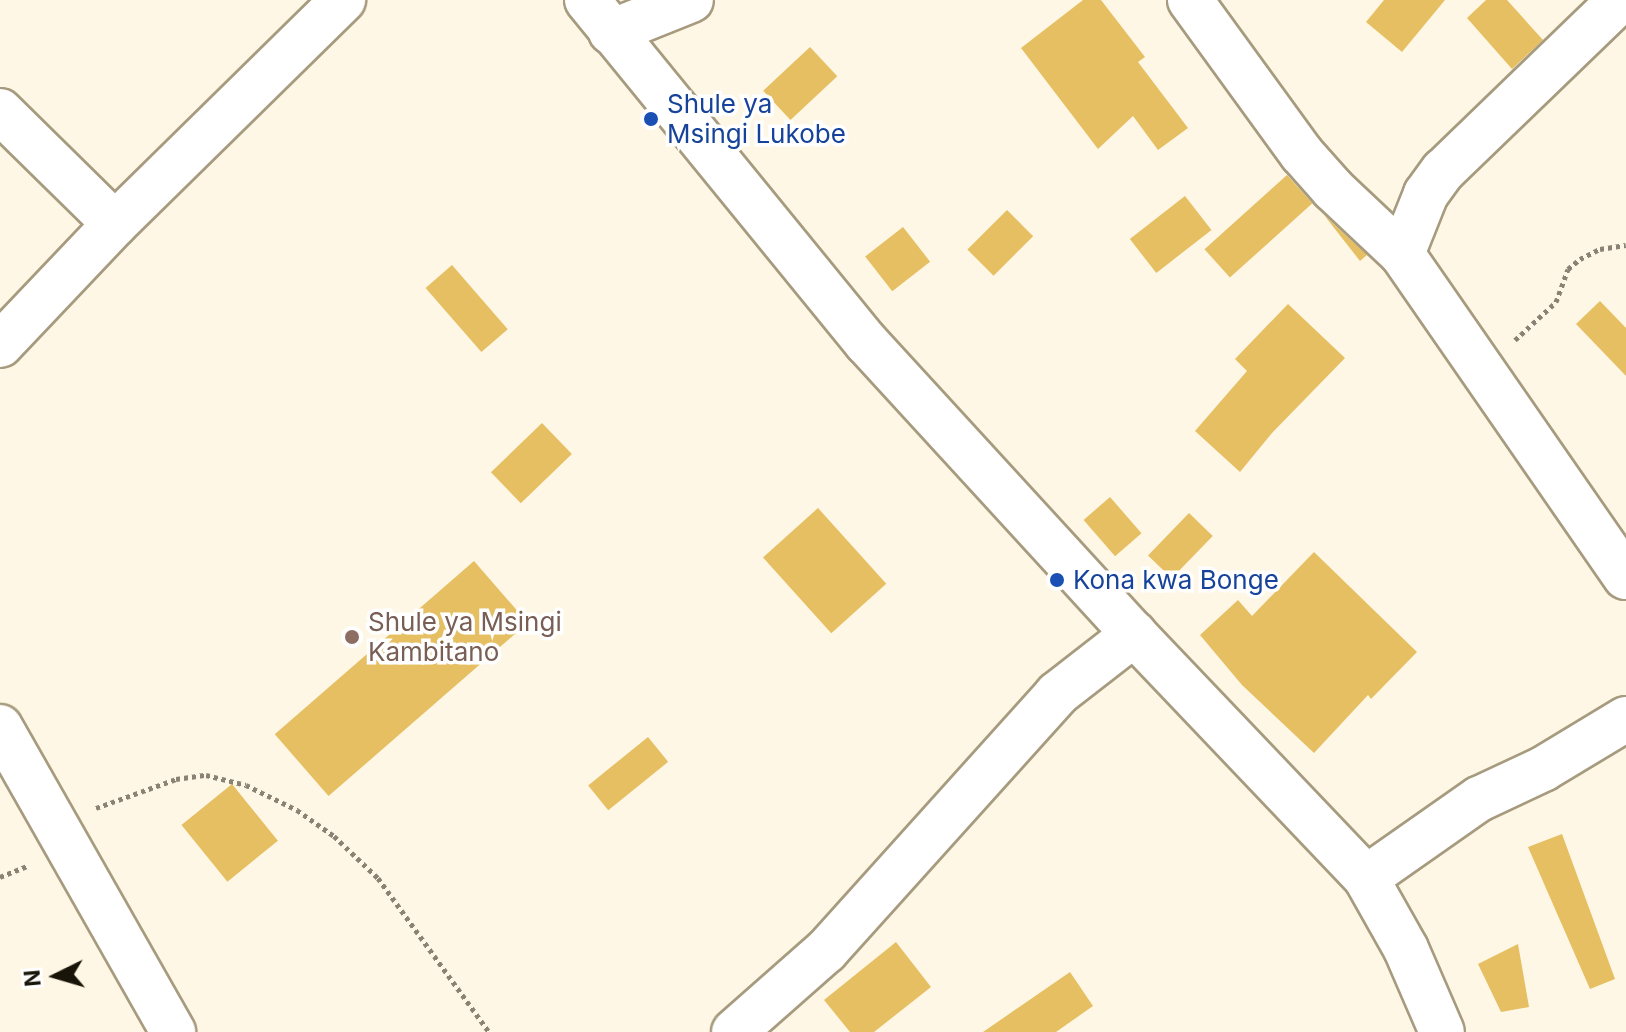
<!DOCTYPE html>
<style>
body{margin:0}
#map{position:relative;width:1626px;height:1032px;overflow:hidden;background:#fff7e5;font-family:Inter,sans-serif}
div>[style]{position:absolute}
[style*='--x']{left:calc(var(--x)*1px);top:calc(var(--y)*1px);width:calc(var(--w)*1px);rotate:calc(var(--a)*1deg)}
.building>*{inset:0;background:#e5bf62;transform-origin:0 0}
.path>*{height:5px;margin-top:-2.5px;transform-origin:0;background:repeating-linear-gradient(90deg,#898375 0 4px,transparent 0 8px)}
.roads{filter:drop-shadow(2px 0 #a79b7f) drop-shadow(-2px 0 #a79b7f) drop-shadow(0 2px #a79b7f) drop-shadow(0 -2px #a79b7f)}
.minor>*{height:44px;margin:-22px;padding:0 22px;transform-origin:22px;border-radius:22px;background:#fff}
.dots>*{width:22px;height:22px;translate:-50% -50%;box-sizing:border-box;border:4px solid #fff;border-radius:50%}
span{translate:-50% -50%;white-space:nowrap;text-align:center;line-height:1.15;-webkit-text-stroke:7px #fff;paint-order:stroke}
.transit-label{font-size:26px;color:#164399}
.left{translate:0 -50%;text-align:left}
.education-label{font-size:26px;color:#785e54}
.north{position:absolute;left:16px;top:936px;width:80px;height:80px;-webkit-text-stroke:6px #fff;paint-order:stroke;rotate:265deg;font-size:22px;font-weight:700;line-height:32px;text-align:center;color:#181409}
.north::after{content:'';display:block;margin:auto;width:28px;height:36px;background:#181409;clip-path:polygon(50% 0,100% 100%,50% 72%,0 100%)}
</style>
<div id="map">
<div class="building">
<div style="clip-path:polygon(1083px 0,1101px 0,1145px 57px,1138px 62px,1188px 128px,1158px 150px,1133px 116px,1098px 149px,1021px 48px)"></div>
<div style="clip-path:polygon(1384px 0,1445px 0,1402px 52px,1366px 22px)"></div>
<div style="clip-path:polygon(1486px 0,1507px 0,1543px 40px,1512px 69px,1467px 18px)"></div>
<div style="left:810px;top:47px;width:40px;height:64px;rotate:47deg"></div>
<div style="left:1287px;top:175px;width:38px;height:111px;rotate:48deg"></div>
<div style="left:1185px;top:196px;width:43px;height:70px;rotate:52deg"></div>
<div style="left:1007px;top:210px;width:37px;height:56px;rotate:45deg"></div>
<div style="clip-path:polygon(1324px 215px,1367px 255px,1360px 261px)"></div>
<div style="left:903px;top:227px;width:44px;height:48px;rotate:52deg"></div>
<div style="left:452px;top:265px;width:85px;height:35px;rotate:49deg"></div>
<div style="clip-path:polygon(1600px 301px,1626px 328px,1626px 376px,1576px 324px)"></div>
<div style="clip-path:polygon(1288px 304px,1345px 358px,1272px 433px,1240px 472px,1195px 431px,1247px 371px,1235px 359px)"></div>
<div style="left:542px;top:423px;width:43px;height:71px;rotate:46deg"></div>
<div style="left:1110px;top:497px;width:48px;height:35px;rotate:49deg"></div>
<div style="left:818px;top:508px;width:102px;height:74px;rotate:48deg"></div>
<div style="left:1189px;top:513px;width:33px;height:59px;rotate:44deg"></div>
<div style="clip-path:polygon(1314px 552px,1417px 652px,1371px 699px,1368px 695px,1314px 753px,1242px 685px,1200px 635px,1238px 600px,1252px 616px)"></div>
<div style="left:474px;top:561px;width:82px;height:264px;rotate:49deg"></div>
<div style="left:648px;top:737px;width:32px;height:77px;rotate:51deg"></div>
<div style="left:232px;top:784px;width:73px;height:65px;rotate:51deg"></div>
<div style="clip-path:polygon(1562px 834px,1615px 979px,1590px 989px,1528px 847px)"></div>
<div style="clip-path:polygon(896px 942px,931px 987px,874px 1032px,850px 1032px,824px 1000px)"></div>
<div style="clip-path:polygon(1518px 944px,1529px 1007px,1501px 1012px,1478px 964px)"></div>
<div style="clip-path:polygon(1070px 972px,1093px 1006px,1056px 1032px,983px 1032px)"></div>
</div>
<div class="path">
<div style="--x:1515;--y:340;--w:56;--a:-42.8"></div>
<div style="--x:1556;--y:302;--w:35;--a:-70"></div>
<div style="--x:1568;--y:269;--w:16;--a:-40"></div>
<div style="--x:1580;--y:259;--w:22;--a:-27"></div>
<div style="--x:1600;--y:249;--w:26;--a:-9"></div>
<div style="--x:96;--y:808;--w:85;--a:-19.9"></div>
<div style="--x:176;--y:779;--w:30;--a:-8"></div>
<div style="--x:206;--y:775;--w:41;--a:14"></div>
<div style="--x:246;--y:785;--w:57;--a:26.1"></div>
<div style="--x:297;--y:810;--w:45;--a:35.1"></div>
<div style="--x:334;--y:836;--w:61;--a:43.7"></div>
<div style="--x:378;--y:878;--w:190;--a:54.2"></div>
<div style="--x:0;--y:877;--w:31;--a:-22"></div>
</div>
<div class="roads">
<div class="minor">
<div style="--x:587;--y:0;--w:443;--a:50.8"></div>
<div style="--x:867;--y:343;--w:395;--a:47.5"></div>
<div style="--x:1134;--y:634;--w:337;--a:46.4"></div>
<div style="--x:1366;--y:878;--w:81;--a:60.6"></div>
<div style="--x:1406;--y:949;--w:90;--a:66.6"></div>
<div style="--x:1190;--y:0;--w:190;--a:54"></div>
<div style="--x:1302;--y:154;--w:47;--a:48.5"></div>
<div style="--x:1333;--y:189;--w:95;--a:43.3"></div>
<div style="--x:1402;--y:254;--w:393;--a:55.3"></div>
<div style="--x:611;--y:32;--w:86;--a:-21.8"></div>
<div style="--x:0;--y:111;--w:161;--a:44.5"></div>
<div style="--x:1402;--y:254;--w:65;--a:-68.2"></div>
<div style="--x:1426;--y:194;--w:29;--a:-54"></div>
<div style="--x:1443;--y:171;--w:246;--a:-44"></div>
<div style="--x:0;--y:345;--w:167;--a:-46.5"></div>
<div style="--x:115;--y:224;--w:320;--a:-44.5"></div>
<div style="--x:0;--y:727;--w:351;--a:60.4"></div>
<div style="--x:1366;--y:878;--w:138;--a:-35"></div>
<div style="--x:1479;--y:799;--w:71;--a:-25.1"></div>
<div style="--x:1543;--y:769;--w:97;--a:-31.1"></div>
<div style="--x:734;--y:1032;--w:123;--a:-41.4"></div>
<div style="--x:826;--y:951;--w:346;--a:-48"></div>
<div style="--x:1057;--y:694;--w:98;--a:-37.9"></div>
</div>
</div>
<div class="dots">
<div style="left:651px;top:119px;background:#1a4fb4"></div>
<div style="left:1057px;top:580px;background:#1a4fb4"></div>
<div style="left:352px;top:637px;background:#8d6e63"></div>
</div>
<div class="transit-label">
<span class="left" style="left:667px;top:119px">Shule ya<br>Msingi Lukobe</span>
<span class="left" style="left:1073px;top:580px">Kona kwa Bonge</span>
</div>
<div class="education-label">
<span class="left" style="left:368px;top:637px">Shule ya Msingi<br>Kambitano</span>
</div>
<div class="north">N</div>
</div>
